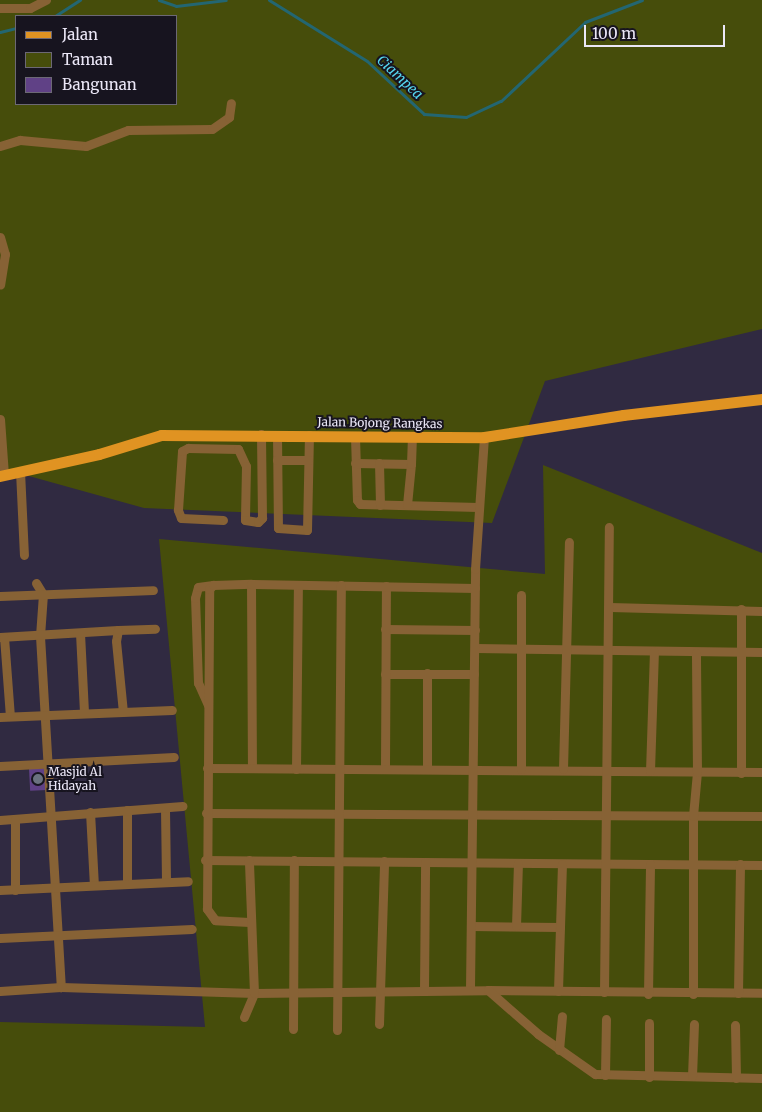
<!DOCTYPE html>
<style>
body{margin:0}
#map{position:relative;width:762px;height:1112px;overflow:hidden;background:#302a41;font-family:Merriweather,serif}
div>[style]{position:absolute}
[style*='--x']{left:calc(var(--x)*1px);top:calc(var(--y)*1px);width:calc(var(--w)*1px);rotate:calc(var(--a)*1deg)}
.green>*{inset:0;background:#464d0b}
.stream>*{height:3px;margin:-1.5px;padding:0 1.5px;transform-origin:1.5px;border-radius:1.5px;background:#236672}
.building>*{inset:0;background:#604186;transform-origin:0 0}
.minor>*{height:9px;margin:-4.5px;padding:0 4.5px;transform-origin:4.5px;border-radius:4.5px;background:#876235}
.major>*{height:11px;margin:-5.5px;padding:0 5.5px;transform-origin:5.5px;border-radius:5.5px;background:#e09322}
.dots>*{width:14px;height:14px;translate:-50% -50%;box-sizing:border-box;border:2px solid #17141f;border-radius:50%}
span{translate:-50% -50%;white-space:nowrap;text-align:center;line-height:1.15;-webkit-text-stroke:4px #17141f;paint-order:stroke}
.street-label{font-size:12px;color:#ebe7f7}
.poi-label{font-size:12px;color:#ebe7f7}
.left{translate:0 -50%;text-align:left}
.water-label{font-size:14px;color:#55d4ec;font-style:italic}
.legend{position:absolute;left:15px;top:15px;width:162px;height:90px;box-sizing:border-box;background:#17141f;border:1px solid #6c6875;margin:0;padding:6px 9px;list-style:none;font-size:15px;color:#ebe7f7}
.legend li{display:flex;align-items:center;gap:10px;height:25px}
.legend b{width:25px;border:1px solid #6c6875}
.scale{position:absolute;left:584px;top:25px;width:141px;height:22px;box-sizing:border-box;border:2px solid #ebe7f7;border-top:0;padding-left:6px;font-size:15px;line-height:18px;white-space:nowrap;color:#ebe7f7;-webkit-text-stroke:4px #17141f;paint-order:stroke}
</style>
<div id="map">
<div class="green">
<div style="clip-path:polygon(evenodd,0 0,762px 0,762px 329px,545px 381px,492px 523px,144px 508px,0 468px,0 0,16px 16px,176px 16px,176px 104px,16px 104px,16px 16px)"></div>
<div style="clip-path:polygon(543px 465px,762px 553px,762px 1112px,0 1112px,0 1022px,205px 1027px,159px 539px,545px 574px)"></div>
</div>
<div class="stream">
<div style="--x:159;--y:0;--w:18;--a:19"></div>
<div style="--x:176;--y:6;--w:50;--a:-6.8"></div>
<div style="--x:269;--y:0;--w:115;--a:31.9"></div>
<div style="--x:367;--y:61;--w:78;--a:42.9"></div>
<div style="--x:424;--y:114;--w:42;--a:4.1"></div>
<div style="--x:466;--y:117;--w:38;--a:-25"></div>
<div style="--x:501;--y:101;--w:115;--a:-43.2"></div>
<div style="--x:585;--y:22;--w:61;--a:-21.1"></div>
<div style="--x:55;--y:16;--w:30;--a:-33"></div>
<div style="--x:0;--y:32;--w:16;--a:-14"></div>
</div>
<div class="building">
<div style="left:46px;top:768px;width:22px;height:17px;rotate:87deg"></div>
</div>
<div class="minor">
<div style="--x:0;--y:8;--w:30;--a:0"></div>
<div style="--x:30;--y:8;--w:18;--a:-27"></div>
<div style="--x:0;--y:146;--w:21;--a:-17"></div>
<div style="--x:20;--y:140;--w:66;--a:5.2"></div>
<div style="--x:86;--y:146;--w:45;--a:-20.9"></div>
<div style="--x:128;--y:130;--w:84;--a:-0.7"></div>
<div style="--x:212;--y:129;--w:21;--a:-35"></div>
<div style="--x:229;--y:117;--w:14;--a:-82"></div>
<div style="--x:0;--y:237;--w:18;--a:74"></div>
<div style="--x:5;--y:254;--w:31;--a:99"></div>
<div style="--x:0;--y:419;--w:56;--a:85.9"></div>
<div style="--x:277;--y:435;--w:93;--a:89.4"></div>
<div style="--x:278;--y:528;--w:29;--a:4"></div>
<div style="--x:307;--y:530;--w:95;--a:-88.8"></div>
<div style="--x:355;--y:437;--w:63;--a:88.2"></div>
<div style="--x:357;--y:500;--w:5;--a:53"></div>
<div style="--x:360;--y:504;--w:118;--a:1.5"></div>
<div style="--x:277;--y:460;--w:31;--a:0"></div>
<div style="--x:355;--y:463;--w:56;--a:1"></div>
<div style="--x:411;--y:464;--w:41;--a:95.6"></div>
<div style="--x:379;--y:463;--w:42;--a:88.6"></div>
<div style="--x:411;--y:464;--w:25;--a:-88"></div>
<div style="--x:20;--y:471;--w:84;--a:87.3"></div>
<div style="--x:223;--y:520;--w:42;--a:-177.3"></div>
<div style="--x:181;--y:518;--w:9;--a:-111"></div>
<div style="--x:178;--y:510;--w:59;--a:-86.1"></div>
<div style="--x:182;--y:451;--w:7;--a:-27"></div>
<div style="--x:188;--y:448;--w:50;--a:1.1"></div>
<div style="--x:238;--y:449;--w:19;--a:65"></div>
<div style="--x:246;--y:466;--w:54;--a:91.1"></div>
<div style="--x:245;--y:520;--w:13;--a:9"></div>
<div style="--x:258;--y:522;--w:6;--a:-45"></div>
<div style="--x:262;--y:518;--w:84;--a:-90.7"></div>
<div style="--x:36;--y:583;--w:13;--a:58"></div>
<div style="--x:43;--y:594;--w:42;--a:94.1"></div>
<div style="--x:40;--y:636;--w:352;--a:86.6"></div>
<div style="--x:251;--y:584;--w:183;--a:89.7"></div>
<div style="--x:0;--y:596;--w:153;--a:-2.2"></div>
<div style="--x:610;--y:607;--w:152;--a:1.5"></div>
<div style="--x:741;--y:609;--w:164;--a:90"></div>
<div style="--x:385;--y:629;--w:90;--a:0.6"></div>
<div style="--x:118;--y:630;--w:37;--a:-2"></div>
<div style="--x:80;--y:633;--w:80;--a:87.1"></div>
<div style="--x:0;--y:637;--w:118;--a:-3.4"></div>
<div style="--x:118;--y:630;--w:11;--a:100"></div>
<div style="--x:116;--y:641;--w:71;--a:84.4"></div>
<div style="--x:4;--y:637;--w:79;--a:85.7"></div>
<div style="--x:476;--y:648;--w:286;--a:0.8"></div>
<div style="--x:427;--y:673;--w:96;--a:90"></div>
<div style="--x:385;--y:674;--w:89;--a:0"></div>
<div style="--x:208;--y:705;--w:24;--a:-114"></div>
<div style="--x:198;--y:683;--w:85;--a:-92"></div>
<div style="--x:195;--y:598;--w:11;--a:-75"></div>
<div style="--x:198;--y:587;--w:15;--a:-8"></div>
<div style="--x:0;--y:717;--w:172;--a:-2.3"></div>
<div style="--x:0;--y:766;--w:174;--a:-3"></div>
<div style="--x:385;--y:767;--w:181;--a:-89.7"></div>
<div style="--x:207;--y:768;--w:555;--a:0.41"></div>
<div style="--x:296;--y:769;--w:184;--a:-89.4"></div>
<div style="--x:521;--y:769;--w:174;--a:-90"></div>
<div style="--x:563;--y:769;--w:227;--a:-88.5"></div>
<div style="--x:650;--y:771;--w:120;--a:-88.1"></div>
<div style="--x:165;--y:809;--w:73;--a:89.2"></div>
<div style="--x:127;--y:810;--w:73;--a:90"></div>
<div style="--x:90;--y:812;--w:73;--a:86.9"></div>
<div style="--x:206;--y:813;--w:556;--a:0.31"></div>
<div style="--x:0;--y:820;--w:183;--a:-4.4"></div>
<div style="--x:15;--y:820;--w:70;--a:90"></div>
<div style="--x:205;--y:860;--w:557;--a:0.51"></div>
<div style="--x:0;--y:890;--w:188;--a:-2.7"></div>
<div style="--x:249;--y:922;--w:34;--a:-177"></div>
<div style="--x:215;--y:920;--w:14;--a:-126"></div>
<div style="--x:207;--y:909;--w:320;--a:-89.6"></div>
<div style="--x:209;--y:589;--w:6;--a:-45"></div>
<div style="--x:213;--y:585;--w:38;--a:-2"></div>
<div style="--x:251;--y:584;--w:224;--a:1"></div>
<div style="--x:471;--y:926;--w:89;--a:0.6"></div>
<div style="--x:560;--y:927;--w:64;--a:91.8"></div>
<div style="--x:516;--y:926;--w:63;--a:-88.2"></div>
<div style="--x:560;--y:927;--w:63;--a:-88.2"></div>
<div style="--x:0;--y:938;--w:192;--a:-2.7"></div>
<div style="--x:470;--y:988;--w:419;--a:-89.3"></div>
<div style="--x:475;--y:569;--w:132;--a:-86.1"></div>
<div style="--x:424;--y:989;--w:127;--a:-89.5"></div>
<div style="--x:488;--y:990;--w:274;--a:0.6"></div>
<div style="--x:0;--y:991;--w:61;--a:-3.8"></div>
<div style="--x:61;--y:987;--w:193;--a:1.8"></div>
<div style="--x:254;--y:993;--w:234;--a:-0.7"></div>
<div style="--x:488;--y:990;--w:67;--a:41.3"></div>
<div style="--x:538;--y:1034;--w:70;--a:35.1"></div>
<div style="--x:595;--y:1074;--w:167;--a:1.4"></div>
<div style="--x:604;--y:992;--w:465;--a:-89.4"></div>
<div style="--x:738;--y:993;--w:129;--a:-89.1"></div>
<div style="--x:648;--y:994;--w:130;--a:-89.1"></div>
<div style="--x:693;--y:994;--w:178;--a:-90"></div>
<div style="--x:693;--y:816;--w:44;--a:-84.8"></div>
<div style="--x:697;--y:772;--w:119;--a:-90.5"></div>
<div style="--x:244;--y:1017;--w:26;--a:-67"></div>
<div style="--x:254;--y:993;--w:133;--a:-92.2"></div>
<div style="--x:379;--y:1024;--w:163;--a:-88.2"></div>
<div style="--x:735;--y:1025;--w:53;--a:88.9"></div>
<div style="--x:293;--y:1029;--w:169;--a:-89.7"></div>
<div style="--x:337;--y:1030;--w:445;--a:-89.5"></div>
<div style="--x:559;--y:1050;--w:34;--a:-85"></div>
<div style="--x:605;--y:1075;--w:56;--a:-89"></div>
<div style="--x:692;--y:1076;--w:52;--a:-87.8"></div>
<div style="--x:649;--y:1077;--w:54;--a:-90"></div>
</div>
<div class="major">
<div style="--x:0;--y:476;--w:101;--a:-12.5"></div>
<div style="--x:99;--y:454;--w:65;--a:-17"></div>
<div style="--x:161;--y:435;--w:323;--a:0.4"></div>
<div style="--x:484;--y:437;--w:141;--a:-9"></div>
<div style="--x:623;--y:415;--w:140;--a:-6.6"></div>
</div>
<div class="dots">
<div style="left:38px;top:779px;background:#6b7280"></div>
</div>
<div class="street-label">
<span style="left:380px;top:423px;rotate:1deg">Jalan Bojong Rangkas</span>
</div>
<div class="poi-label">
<span class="left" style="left:48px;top:779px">Masjid Al<br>Hidayah</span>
</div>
<div class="water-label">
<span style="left:400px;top:77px;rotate:43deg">Ciampea</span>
</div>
<ul class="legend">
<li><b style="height:6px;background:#e09322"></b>Jalan</li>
<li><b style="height:14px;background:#464d0b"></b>Taman</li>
<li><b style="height:14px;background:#604186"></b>Bangunan</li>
</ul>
<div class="scale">100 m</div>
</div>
